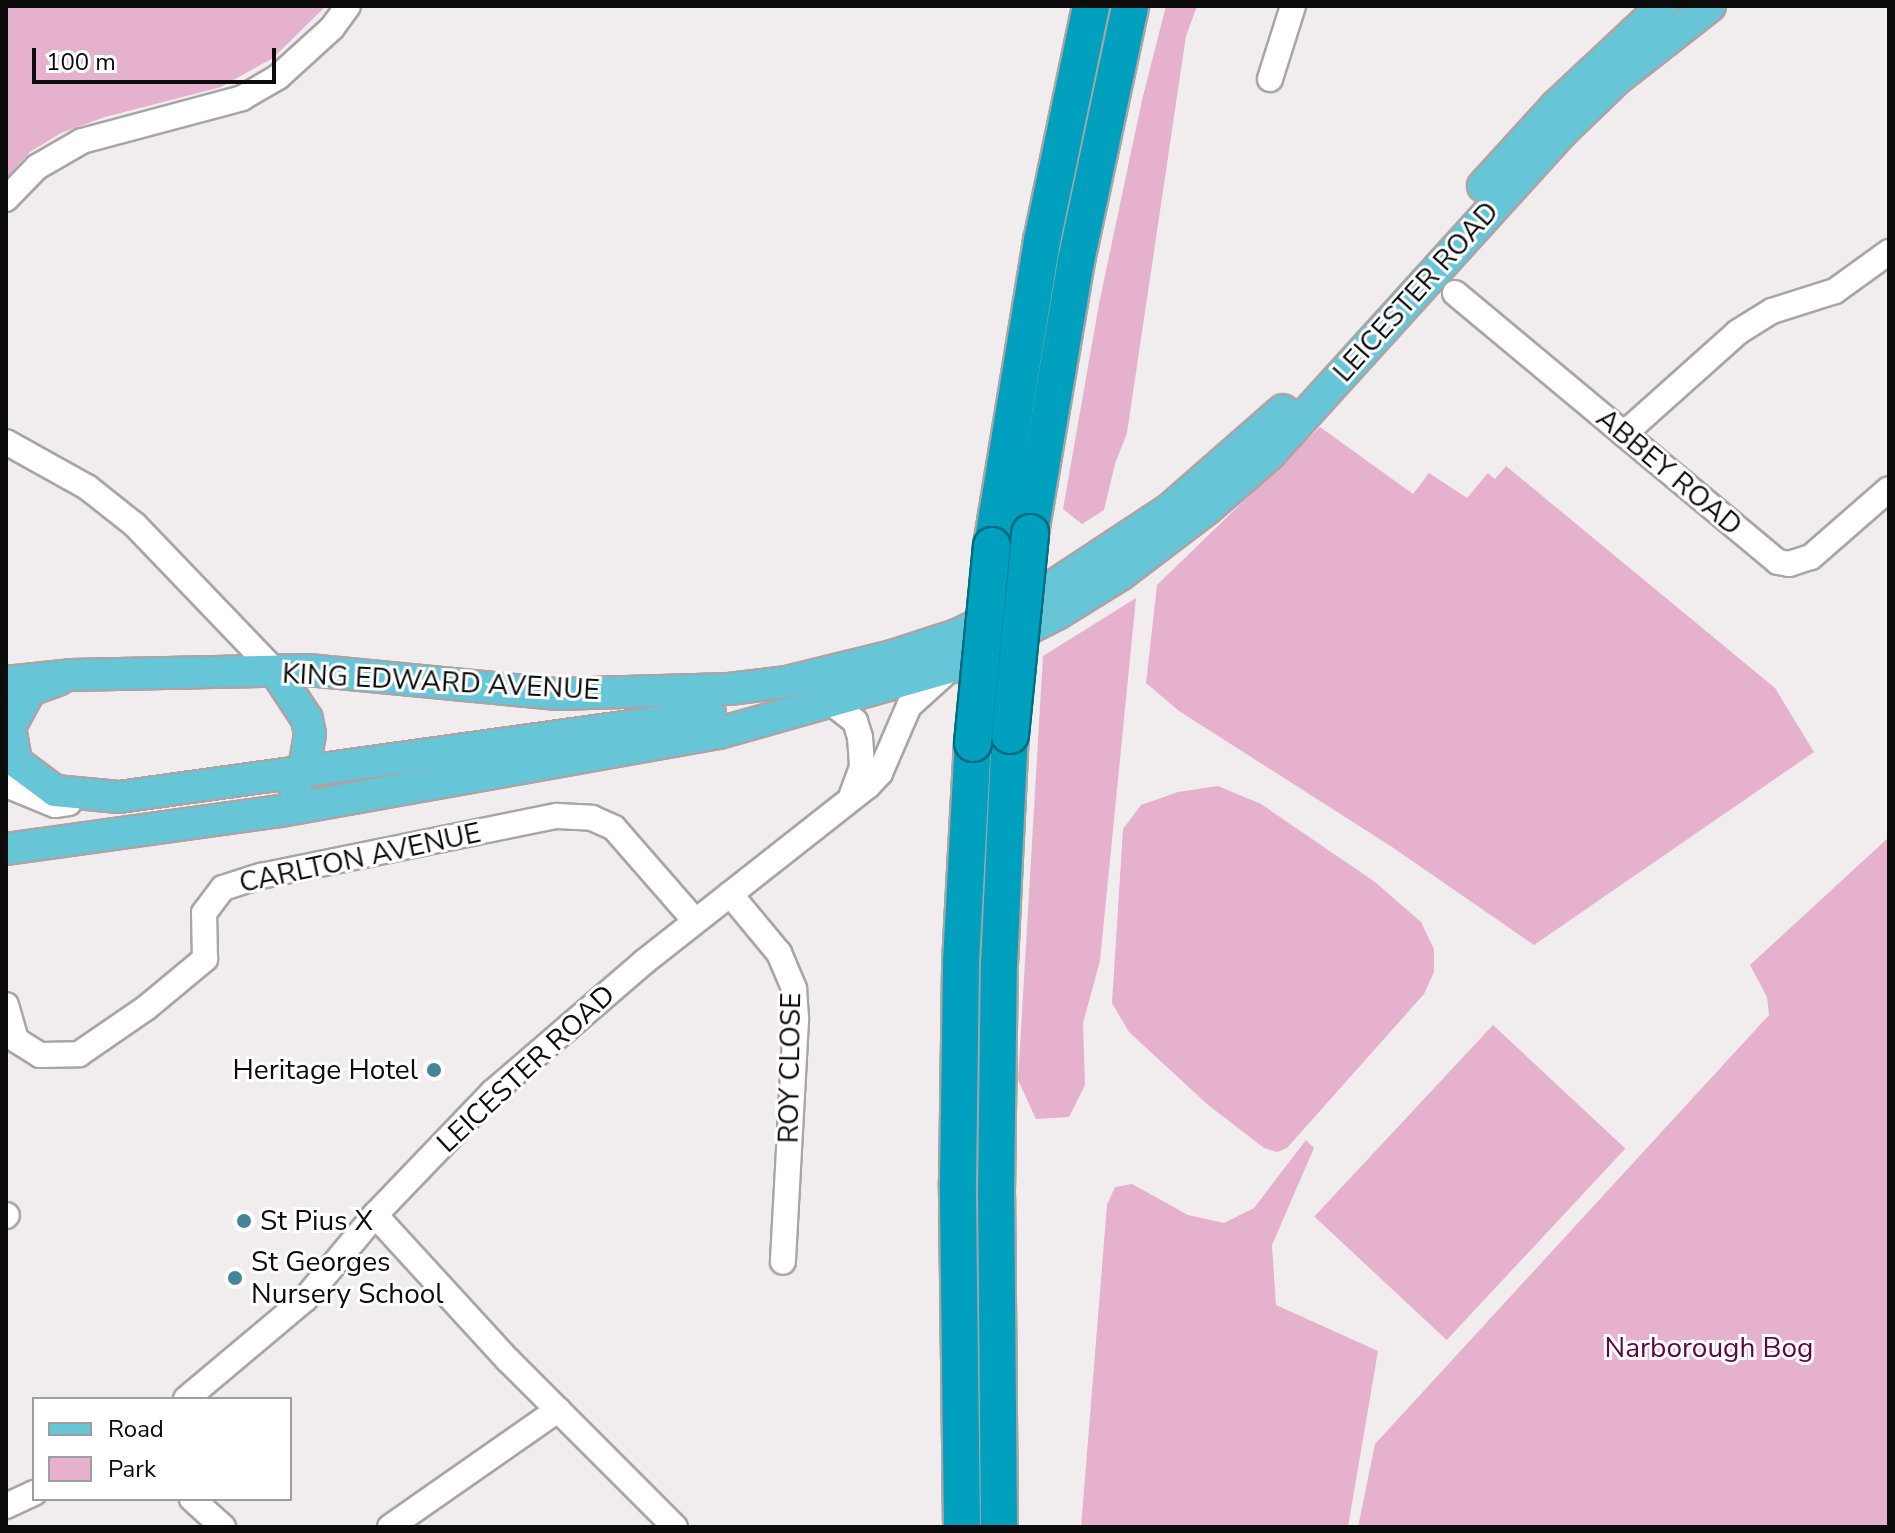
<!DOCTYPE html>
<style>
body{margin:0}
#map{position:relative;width:1895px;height:1533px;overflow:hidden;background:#f1edef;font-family:"Nunito Sans",sans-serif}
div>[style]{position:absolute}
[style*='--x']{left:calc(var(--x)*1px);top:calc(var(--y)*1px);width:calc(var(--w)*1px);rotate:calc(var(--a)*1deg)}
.green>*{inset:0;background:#e5b1cc;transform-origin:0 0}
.roads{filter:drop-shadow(2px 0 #a9a5a7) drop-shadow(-2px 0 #a9a5a7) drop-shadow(0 2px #a9a5a7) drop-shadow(0 -2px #a9a5a7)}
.minor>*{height:24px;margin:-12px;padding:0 12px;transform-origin:12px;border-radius:12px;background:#fff}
.major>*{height:30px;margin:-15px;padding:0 15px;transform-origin:15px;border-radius:15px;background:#66c6d8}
.highway>*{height:36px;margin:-18px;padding:0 18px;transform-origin:18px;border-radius:18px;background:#00a0be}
.bridges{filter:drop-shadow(2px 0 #056c80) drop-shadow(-2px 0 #056c80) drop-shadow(0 2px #056c80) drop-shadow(0 -2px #056c80)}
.highway-bridge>*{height:36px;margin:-18px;padding:0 18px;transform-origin:18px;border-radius:18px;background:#00a0be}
.dots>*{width:22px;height:22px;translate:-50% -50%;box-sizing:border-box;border:4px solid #fff;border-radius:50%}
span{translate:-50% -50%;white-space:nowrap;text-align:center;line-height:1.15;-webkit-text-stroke:6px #fff;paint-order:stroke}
.street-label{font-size:28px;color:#0d0c0c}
.poi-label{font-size:28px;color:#0d0c0c}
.right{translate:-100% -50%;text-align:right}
.left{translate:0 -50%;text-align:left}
.park-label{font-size:28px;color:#5d0841}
.frame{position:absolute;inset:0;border:8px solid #0d0c0c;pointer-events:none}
.legend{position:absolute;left:32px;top:1397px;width:260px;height:104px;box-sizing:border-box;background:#fff;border:2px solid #9e9e9e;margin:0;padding:10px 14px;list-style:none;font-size:24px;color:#0d0c0c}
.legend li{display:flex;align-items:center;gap:16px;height:40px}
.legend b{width:40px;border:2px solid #9e9e9e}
.scale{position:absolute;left:32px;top:48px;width:244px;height:36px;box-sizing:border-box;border:4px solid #0d0c0c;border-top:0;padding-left:10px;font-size:24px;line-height:28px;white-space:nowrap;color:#0d0c0c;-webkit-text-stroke:6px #fff;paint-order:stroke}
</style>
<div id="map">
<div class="green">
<div style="clip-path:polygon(6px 6px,326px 6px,273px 58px,221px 87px,105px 117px,61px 133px,30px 152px,6px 178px)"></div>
<div style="clip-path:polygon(1166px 6px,1197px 6px,1186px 36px,1127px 433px,1115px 464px,1104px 510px,1082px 524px,1063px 509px,1099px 304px,1142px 100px)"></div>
<div style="clip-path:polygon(1320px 427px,1413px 494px,1429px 473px,1467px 498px,1488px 473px,1495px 479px,1506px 466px,1775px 688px,1814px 752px,1534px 945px,1392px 847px,1179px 711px,1146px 683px,1157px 585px)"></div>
<div style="clip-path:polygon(1136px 598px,1100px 961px,1083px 1023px,1085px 1085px,1069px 1117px,1036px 1119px,1018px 1080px,1043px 656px)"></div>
<div style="clip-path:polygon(1218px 786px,1261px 804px,1375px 882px,1421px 922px,1434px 949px,1434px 972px,1424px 994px,1287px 1148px,1277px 1152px,1264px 1148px,1207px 1104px,1129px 1032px,1112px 1003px,1123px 829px,1141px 805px,1178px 792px)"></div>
<div style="clip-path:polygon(1889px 837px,1889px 1527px,1358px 1527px,1375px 1444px,1769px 1015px,1767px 997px,1750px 965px)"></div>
<div style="left:1493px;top:1025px;width:181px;height:262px;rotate:43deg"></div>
<div style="clip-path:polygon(1306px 1140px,1314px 1148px,1272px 1245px,1276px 1305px,1378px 1351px,1348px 1527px,1081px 1527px,1107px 1205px,1115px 1187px,1132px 1184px,1188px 1215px,1224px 1223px,1254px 1208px)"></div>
</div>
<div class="roads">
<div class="minor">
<div style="--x:1270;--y:79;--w:77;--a:-72.5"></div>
<div style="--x:6;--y:199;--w:45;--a:-45.9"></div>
<div style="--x:37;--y:167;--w:52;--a:-30"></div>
<div style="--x:82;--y:141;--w:166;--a:-15"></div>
<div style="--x:242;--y:98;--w:42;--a:-30.3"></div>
<div style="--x:278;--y:77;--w:73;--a:-42.2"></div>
<div style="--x:332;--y:28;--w:27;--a:-54"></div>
<div style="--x:1455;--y:293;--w:420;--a:39.8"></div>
<div style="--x:1778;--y:562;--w:11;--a:10"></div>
<div style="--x:1789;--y:564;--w:23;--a:-18"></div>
<div style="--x:1811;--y:557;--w:103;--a:-41.1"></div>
<div style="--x:1624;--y:434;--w:153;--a:-41.8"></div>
<div style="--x:1738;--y:332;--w:40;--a:-32"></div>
<div style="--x:1772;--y:311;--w:66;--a:-17.6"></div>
<div style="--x:1835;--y:291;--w:67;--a:-35.8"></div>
<div style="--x:6;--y:442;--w:93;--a:29.1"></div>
<div style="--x:87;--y:487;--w:61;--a:38.4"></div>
<div style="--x:135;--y:525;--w:204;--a:46.2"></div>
<div style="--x:829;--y:701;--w:33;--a:38"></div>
<div style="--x:855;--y:721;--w:17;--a:73"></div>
<div style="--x:860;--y:737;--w:30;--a:86"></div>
<div style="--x:862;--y:767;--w:30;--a:110"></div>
<div style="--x:6;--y:785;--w:53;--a:22.2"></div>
<div style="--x:55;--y:805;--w:14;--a:-8"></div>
<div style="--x:730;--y:894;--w:77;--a:50.3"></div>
<div style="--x:779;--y:953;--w:39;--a:67"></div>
<div style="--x:794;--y:989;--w:31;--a:86"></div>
<div style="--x:796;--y:1020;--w:242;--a:93.1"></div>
<div style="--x:6;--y:1005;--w:36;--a:74"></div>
<div style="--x:16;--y:1040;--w:28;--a:32"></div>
<div style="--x:40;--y:1055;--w:39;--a:-1"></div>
<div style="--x:79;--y:1054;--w:81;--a:-34.5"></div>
<div style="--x:146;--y:1008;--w:77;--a:-39.7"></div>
<div style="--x:205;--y:959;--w:46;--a:-91.2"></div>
<div style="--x:204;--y:913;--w:31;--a:-53"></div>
<div style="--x:223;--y:888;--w:40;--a:-18"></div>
<div style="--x:261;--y:876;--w:302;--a:-11.5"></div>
<div style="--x:557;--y:816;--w:35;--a:3"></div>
<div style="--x:592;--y:818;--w:24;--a:24"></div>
<div style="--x:614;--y:828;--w:123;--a:48.9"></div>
<div style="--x:375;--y:1215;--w:197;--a:47.5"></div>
<div style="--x:508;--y:1360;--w:236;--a:45"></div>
<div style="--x:6;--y:1216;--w:1;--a:-45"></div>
<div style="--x:186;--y:1399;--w:155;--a:-40"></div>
<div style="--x:305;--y:1299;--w:109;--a:-50.2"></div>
<div style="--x:375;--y:1215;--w:170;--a:-46.2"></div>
<div style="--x:493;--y:1092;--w:199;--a:-40.7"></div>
<div style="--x:644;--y:962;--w:285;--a:-38.2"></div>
<div style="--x:868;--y:786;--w:18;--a:-47"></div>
<div style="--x:880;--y:773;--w:73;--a:-66.6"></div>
<div style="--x:909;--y:706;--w:55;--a:-42.1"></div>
<div style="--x:192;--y:1499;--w:42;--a:42.1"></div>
<div style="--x:6;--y:1506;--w:31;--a:-25"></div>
<div style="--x:390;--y:1527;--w:205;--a:-34.9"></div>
</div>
<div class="major">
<div style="--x:1483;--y:186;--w:108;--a:-47.6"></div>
<div style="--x:1556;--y:106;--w:146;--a:-43.1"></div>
<div style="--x:276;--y:672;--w:56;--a:56.6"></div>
<div style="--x:307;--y:719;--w:15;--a:79"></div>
<div style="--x:310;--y:734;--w:40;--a:100"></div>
<div style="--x:303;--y:773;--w:17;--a:121"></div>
<div style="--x:58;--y:680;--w:30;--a:160"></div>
<div style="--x:30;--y:690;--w:42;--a:118.4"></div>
<div style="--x:10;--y:727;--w:36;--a:80"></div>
<div style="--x:16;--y:762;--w:49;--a:36.6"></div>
<div style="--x:55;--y:791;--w:64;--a:5.4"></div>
<div style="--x:119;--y:797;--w:597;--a:-7.9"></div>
<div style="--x:6;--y:682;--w:65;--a:-6.1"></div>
<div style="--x:71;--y:675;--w:237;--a:-1.2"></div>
<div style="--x:308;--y:670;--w:251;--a:5.5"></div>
<div style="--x:558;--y:694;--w:171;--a:-1.7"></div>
<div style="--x:729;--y:689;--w:57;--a:-7"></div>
<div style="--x:786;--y:682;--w:109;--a:-13.8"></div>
<div style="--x:892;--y:656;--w:68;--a:-17.9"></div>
<div style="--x:957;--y:635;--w:93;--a:-26"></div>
<div style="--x:1041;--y:594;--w:154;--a:-33.4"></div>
<div style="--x:1170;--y:509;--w:150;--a:-41.2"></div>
<div style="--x:6;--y:849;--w:277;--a:-7.9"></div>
<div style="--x:280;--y:811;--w:446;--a:-10.1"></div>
<div style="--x:719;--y:733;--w:242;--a:-15.8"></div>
<div style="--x:952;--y:667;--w:118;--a:-26.8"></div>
<div style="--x:1057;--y:614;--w:74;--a:-31.8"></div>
<div style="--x:1120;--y:575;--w:109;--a:-37.2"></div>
<div style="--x:1207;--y:509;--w:82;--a:-41.1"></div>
<div style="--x:1269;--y:455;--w:435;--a:-47.8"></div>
<div style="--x:1561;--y:133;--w:78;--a:-44"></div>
<div style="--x:1617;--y:79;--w:118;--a:-38.1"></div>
</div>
<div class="highway">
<div style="--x:1030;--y:533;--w:276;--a:-80.4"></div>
<div style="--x:1076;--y:261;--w:261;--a:-78"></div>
<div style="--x:992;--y:546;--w:309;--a:-80.7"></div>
<div style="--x:1042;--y:241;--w:240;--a:-78.2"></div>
<div style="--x:962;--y:1527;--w:345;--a:-90.7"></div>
<div style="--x:958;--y:1182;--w:220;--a:-89.2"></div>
<div style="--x:961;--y:962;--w:219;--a:-86.9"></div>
<div style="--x:999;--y:1527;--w:332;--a:-90.5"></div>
<div style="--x:996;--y:1195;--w:230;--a:-89.3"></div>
<div style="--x:999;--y:965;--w:230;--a:-87.3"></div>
</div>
</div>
<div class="bridges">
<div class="highway-bridge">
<div style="--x:1010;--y:735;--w:203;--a:-84.3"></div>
<div style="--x:973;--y:743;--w:198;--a:-84.5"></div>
</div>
</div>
<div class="dots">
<div style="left:434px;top:1070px;background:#448697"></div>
<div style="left:244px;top:1221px;background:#448697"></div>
<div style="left:235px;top:1278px;background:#448697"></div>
</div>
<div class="street-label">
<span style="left:1416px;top:292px;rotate:-48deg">LEICESTER ROAD</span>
<span style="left:1669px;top:472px;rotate:40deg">ABBEY ROAD</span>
<span style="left:441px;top:682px;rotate:3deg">KING EDWARD AVENUE</span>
<span style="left:360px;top:858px;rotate:-12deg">CARLTON AVENUE</span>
<span style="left:790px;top:1068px;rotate:-89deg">ROY CLOSE</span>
<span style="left:526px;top:1069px;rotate:-43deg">LEICESTER ROAD</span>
</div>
<div class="poi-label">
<span class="right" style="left:418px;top:1070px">Heritage Hotel</span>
<span class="left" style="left:260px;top:1221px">St Pius X</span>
<span class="left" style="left:251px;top:1278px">St Georges<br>Nursery School</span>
</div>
<div class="park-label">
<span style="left:1709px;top:1348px">Narborough Bog</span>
</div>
<div class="frame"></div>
<ul class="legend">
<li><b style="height:10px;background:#66c6d8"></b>Road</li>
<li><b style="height:22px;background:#e5b1cc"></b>Park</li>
</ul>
<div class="scale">100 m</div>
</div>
